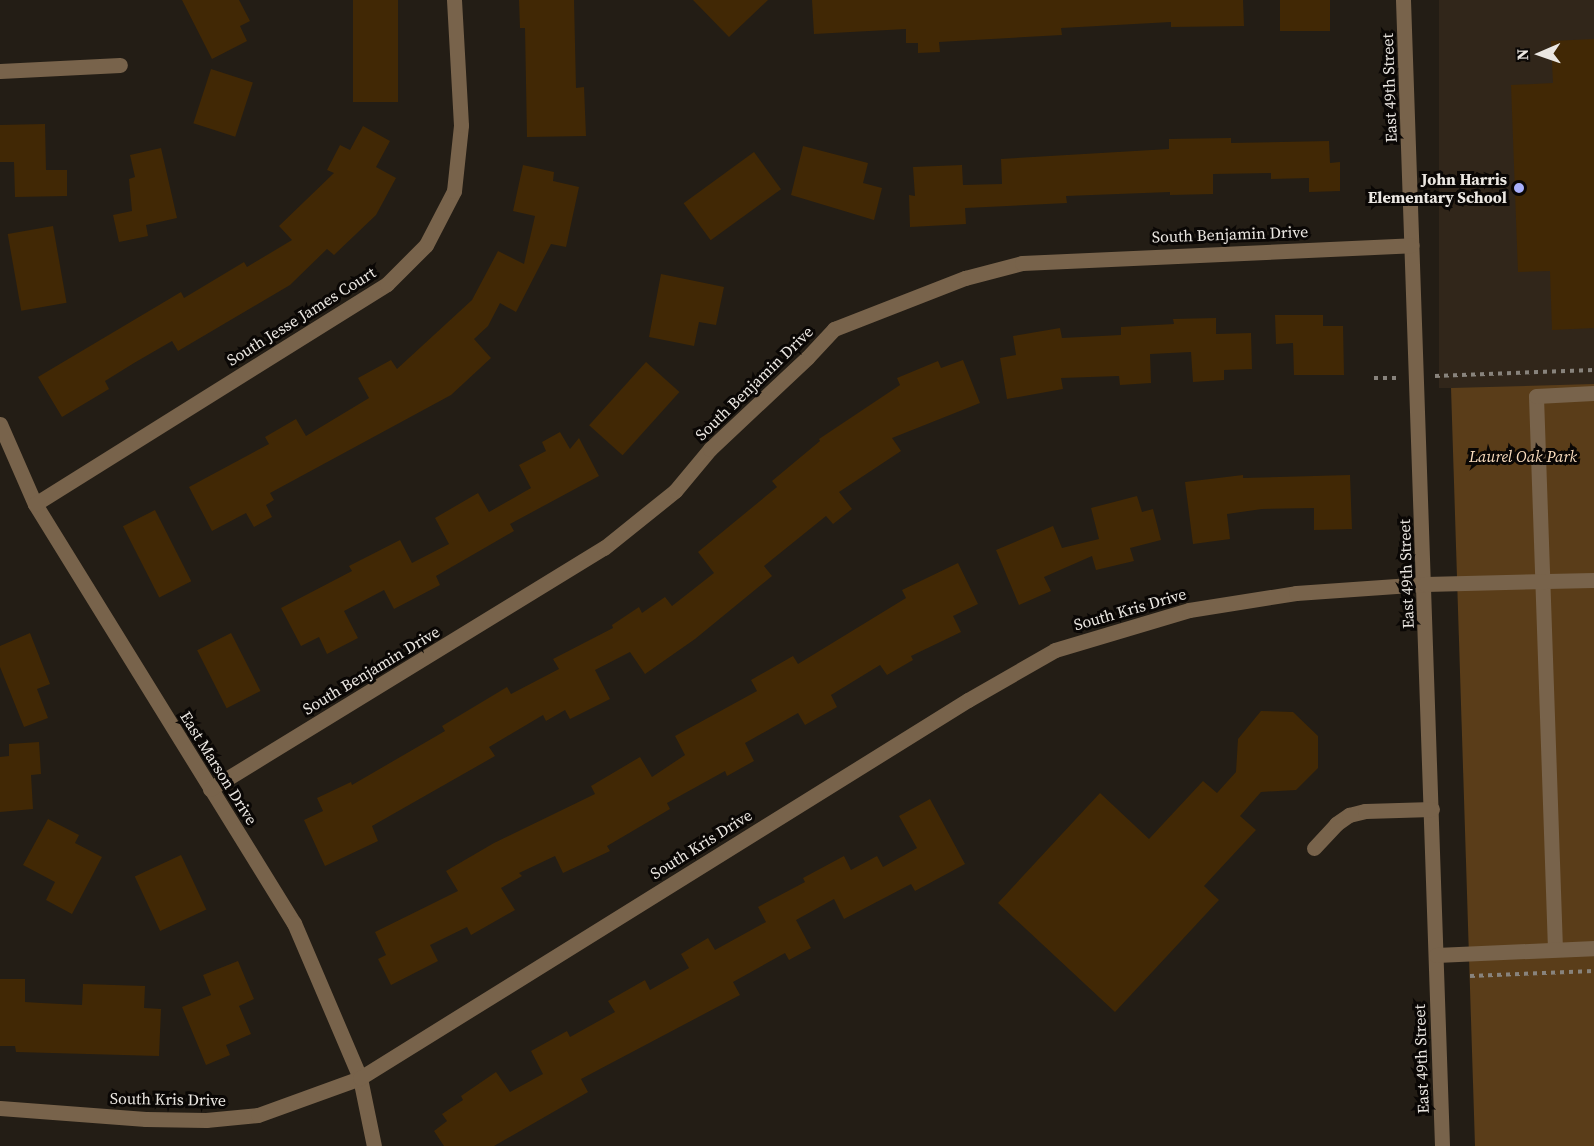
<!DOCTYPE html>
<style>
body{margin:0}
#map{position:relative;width:1594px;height:1146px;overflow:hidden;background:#231d15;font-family:"Source Serif 4",serif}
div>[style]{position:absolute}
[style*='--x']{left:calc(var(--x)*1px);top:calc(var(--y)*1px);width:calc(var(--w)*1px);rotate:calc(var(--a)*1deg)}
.built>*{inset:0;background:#31261a;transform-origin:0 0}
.green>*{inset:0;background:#5a3d19}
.building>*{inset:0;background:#412805;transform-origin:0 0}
.path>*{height:4px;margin-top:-2px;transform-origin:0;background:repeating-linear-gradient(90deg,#88837c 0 4.5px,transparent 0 9px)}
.minor>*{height:15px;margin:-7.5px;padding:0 7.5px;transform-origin:7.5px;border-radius:7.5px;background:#78634b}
.dots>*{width:16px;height:16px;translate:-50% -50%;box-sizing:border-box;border:3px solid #0a0705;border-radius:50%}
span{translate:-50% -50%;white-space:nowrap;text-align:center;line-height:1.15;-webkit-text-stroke:6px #0a0705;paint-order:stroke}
.street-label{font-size:16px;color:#ebe7e2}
.poi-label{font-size:16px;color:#ebe7e2;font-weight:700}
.right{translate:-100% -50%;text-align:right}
.park-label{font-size:16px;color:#fbdebf;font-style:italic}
.north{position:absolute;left:1510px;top:24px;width:60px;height:60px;-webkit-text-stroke:4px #0a0705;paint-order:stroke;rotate:268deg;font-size:16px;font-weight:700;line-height:24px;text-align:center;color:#ebe7e2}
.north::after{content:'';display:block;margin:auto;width:21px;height:27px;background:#ebe7e2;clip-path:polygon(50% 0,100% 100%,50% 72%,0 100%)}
</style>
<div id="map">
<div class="built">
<div style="left:1439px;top:0;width:155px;height:388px"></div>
</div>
<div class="green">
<div style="clip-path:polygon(1594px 384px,1594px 1146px,1475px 1146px,1451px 388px)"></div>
</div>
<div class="building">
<div style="clip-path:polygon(182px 0,239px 0,250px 21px,240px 26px,247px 41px,212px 59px)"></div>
<div style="left:353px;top:0;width:45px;height:102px"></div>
<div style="clip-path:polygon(519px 0,574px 0,576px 88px,584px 87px,586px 136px,527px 137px,525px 28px,520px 28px)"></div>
<div style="clip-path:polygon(693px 0,768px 0,729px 37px)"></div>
<div style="clip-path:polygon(812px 0,1243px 0,1244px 26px,1171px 27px,1171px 22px,1061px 28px,1062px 35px,939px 42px,940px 52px,918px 53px,918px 43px,906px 43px,906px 29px,814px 34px)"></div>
<div style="left:1280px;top:0;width:50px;height:31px"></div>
<div style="clip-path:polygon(1594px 39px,1594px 328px,1552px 330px,1550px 271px,1518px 272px,1511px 85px,1553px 83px,1551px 41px)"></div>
<div style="left:211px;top:69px;width:44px;height:57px;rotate:18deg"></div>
<div style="clip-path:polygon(45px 124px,46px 170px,67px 170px,67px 196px,15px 197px,14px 162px,0 162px,0 125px)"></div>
<div style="clip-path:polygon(363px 126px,390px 141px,376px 167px,396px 178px,376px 215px,334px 255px,327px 249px,290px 285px,178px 351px,172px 341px,134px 363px,105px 381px,109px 389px,62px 417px,38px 377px,181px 292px,184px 298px,244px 262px,247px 267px,292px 240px,279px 226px,334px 173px,327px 170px,340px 145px,350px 150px)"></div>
<div style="clip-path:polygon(1231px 138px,1231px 143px,1329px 141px,1330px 163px,1340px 162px,1340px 191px,1309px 192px,1309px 178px,1271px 179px,1271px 173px,1213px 174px,1213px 194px,1170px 195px,1170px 192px,1066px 196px,1067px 203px,965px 208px,966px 224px,910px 227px,909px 195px,915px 196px,913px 167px,962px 165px,963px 185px,1002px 184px,1001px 159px,1169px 149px,1169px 139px)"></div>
<div style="clip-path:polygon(803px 146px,868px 163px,863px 183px,882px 188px,874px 220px,791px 195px)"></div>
<div style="clip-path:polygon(161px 148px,177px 218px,146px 225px,148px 236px,119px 242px,113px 215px,132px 211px,129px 179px,135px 177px,130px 155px)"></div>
<div style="left:754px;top:152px;width:46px;height:87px;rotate:54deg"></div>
<div style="clip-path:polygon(523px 165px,554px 172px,553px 181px,579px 187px,566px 247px,551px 244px,516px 312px,500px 303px,488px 326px,474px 339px,491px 358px,451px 395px,270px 493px,274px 500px,266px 505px,272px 517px,254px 527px,246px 513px,212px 531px,189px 487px,269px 444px,265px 437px,296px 419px,306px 436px,369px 398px,358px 378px,391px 360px,397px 369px,472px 300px,498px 251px,524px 264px,535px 216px,513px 211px)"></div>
<div style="left:53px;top:226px;width:78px;height:46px;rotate:80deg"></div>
<div style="clip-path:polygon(661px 274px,724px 287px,716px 325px,699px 322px,694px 346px,649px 337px)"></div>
<div style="clip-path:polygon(1275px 315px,1323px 315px,1323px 326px,1343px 326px,1344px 375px,1294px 375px,1293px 343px,1276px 344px)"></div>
<div style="clip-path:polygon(1216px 318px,1216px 334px,1251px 333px,1252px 369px,1224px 370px,1224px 380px,1193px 382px,1191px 352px,1150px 354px,1151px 383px,1120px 385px,1119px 376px,1061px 378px,1063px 389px,1007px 399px,1000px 358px,1016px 355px,1013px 336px,1060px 328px,1062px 338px,1121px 335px,1121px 327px,1174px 324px,1173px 319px)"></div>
<div style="clip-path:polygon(963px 360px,980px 403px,892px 438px,901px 451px,839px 492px,852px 509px,833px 524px,826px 516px,764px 566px,772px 576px,695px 639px,645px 674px,630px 652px,595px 670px,610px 699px,570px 719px,565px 710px,546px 721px,543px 715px,489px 747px,495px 756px,372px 826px,378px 841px,325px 866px,304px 820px,323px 811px,317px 798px,351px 782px,352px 785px,445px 731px,442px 726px,507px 687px,511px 694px,559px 669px,553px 659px,613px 628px,612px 625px,639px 607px,642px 613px,665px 597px,672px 606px,714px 573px,698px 552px,777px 487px,772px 481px,820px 441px,819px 439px,900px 385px,897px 378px,938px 361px,941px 368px)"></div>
<div style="left:646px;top:362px;width:45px;height:85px;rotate:42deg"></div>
<div style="clip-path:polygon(560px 432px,570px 449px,579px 438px,599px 476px,510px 524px,514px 531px,436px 576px,440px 585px,394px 609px,384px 590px,344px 611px,358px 638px,327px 654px,319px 637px,301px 646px,281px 608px,352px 571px,349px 566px,400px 540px,412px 563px,449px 544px,435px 518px,478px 493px,489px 512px,531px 488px,519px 465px,546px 451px,542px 442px)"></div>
<div style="clip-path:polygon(1243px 475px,1243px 478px,1350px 475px,1352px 529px,1314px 530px,1314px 508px,1262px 509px,1227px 514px,1230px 539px,1193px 544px,1185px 482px)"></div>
<div style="clip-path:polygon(1137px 496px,1142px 512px,1153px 509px,1161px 540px,1130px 548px,1134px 561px,1096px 570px,1092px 556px,1044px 577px,1051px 591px,1019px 605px,996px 550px,1053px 526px,1062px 548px,1099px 539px,1091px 508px)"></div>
<div style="left:155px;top:510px;width:80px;height:36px;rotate:63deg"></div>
<div style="clip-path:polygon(958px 563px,978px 604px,953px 616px,961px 632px,911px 656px,913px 660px,887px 675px,880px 665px,831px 695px,837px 707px,805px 725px,798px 713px,745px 743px,754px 761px,727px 776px,725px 771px,667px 803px,670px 809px,607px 846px,610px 851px,563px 873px,555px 856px,519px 873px,522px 876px,501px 888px,515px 910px,471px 935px,467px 927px,430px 945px,438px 961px,391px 985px,378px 959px,386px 955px,375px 932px,458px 891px,446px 871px,494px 843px,595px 794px,591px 786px,640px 757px,652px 777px,685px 755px,675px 736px,757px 691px,751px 680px,793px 656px,798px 664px,906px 598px,902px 590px)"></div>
<div style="clip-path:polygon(30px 633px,50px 684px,37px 689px,48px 718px,24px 727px,0 667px,0 646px)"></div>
<div style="left:231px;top:633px;width:65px;height:38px;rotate:63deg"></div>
<div style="clip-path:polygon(1261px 711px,1293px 712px,1318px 736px,1318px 768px,1296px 790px,1261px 792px,1240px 816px,1256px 830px,1204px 886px,1219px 900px,1115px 1012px,998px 903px,1100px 793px,1149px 839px,1203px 781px,1217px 793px,1236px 772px,1238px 739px)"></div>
<div style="clip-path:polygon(39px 742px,41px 774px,31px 775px,33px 809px,0 812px,0 757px,9px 756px,9px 744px)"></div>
<div style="clip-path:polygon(930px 799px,965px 864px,915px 891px,911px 884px,844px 919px,834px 899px,796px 920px,811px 948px,789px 960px,785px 953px,733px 982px,740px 995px,581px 1079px,588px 1092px,494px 1146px,444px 1146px,434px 1131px,447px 1121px,442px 1114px,463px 1100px,461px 1096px,496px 1072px,510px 1092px,543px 1074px,531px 1051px,567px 1031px,570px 1037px,615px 1012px,608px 1001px,645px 980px,650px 990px,689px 968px,681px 954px,708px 938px,715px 950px,766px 922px,758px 907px,805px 882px,803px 878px,844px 856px,851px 870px,877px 856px,883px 867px,917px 848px,899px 816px)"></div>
<div style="clip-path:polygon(48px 819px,79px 835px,75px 843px,102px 857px,72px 914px,46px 900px,55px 882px,23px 865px)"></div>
<div style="left:181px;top:855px;width:60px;height:51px;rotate:65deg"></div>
<div style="clip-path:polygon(238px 961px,254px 999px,239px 1006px,251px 1034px,226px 1045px,230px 1055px,206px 1065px,182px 1007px,211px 995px,203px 975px)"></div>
<div style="clip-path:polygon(0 979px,25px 979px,25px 1002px,41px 1003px,82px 1005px,83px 984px,145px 986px,144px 1008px,161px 1009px,159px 1056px,16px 1052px,15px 1046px,0 1046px)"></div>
</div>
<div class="path">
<div style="--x:1435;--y:376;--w:159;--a:-2.2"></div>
<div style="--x:1374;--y:378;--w:23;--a:0"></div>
<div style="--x:1470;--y:976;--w:124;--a:-2.3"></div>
</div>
<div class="minor">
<div style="--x:1403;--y:0;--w:1147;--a:88.05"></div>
<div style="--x:0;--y:71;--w:120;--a:-2.9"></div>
<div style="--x:0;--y:424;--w:87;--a:66.4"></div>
<div style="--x:35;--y:504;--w:493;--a:58.3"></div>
<div style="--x:294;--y:923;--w:168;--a:66.9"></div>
<div style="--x:360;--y:1078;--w:69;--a:78.4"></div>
<div style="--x:35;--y:504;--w:415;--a:-32"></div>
<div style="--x:387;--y:284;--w:55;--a:-45"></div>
<div style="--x:426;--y:245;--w:61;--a:-62.6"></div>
<div style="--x:454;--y:191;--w:66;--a:-83.9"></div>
<div style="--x:461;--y:125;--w:125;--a:-93.2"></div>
<div style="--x:210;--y:789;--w:462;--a:-31.5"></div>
<div style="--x:604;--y:548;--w:91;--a:-38.8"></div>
<div style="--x:675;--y:491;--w:55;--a:-50.2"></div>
<div style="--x:710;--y:449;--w:133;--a:-43.2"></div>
<div style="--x:807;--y:358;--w:40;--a:-47"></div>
<div style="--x:834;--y:329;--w:141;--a:-21.3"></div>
<div style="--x:965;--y:278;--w:59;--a:-14.7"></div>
<div style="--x:1022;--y:263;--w:390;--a:-2.6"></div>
<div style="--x:1314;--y:848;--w:33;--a:-47"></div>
<div style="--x:1336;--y:824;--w:16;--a:-35"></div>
<div style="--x:1349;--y:815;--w:16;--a:-14"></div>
<div style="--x:1365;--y:811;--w:67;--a:-1.7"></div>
<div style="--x:1555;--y:949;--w:553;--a:-91.97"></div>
<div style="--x:1536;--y:396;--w:58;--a:-3"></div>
<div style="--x:1436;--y:955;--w:158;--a:-2.5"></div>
<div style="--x:0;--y:1108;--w:146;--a:4.3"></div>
<div style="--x:146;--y:1119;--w:60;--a:1"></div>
<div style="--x:206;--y:1120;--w:52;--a:-5.5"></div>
<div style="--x:258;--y:1115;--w:109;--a:-19.9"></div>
<div style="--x:360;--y:1078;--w:716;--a:-31.87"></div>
<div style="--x:968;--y:700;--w:100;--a:-29.9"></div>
<div style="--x:1055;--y:650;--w:140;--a:-16.6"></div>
<div style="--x:1189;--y:610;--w:108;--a:-9"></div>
<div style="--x:1296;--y:593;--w:129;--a:-4"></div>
<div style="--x:1425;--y:584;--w:169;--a:-1.4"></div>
</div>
<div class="dots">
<div style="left:1519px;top:188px;background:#a9b0fc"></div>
</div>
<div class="street-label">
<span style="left:1389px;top:88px;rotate:-92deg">East 49th Street</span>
<span style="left:1230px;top:234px;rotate:-2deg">South Benjamin Drive</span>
<span style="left:301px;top:316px;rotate:-32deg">South Jesse James Court</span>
<span style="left:754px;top:383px;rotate:-44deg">South Benjamin Drive</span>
<span style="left:1406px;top:574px;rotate:-92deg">East 49th Street</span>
<span style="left:1130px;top:609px;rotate:-16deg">South Kris Drive</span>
<span style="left:371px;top:670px;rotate:-31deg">South Benjamin Drive</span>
<span style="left:219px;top:768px;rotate:58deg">East Marson Drive</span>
<span style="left:701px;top:844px;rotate:-32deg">South Kris Drive</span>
<span style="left:1421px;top:1059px;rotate:-92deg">East 49th Street</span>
<span style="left:168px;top:1099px;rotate:1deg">South Kris Drive</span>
</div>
<div class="poi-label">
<span class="right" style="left:1507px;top:188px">John Harris<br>Elementary School</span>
</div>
<div class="park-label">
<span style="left:1523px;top:456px">Laurel Oak Park</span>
</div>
<div class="north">N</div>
</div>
